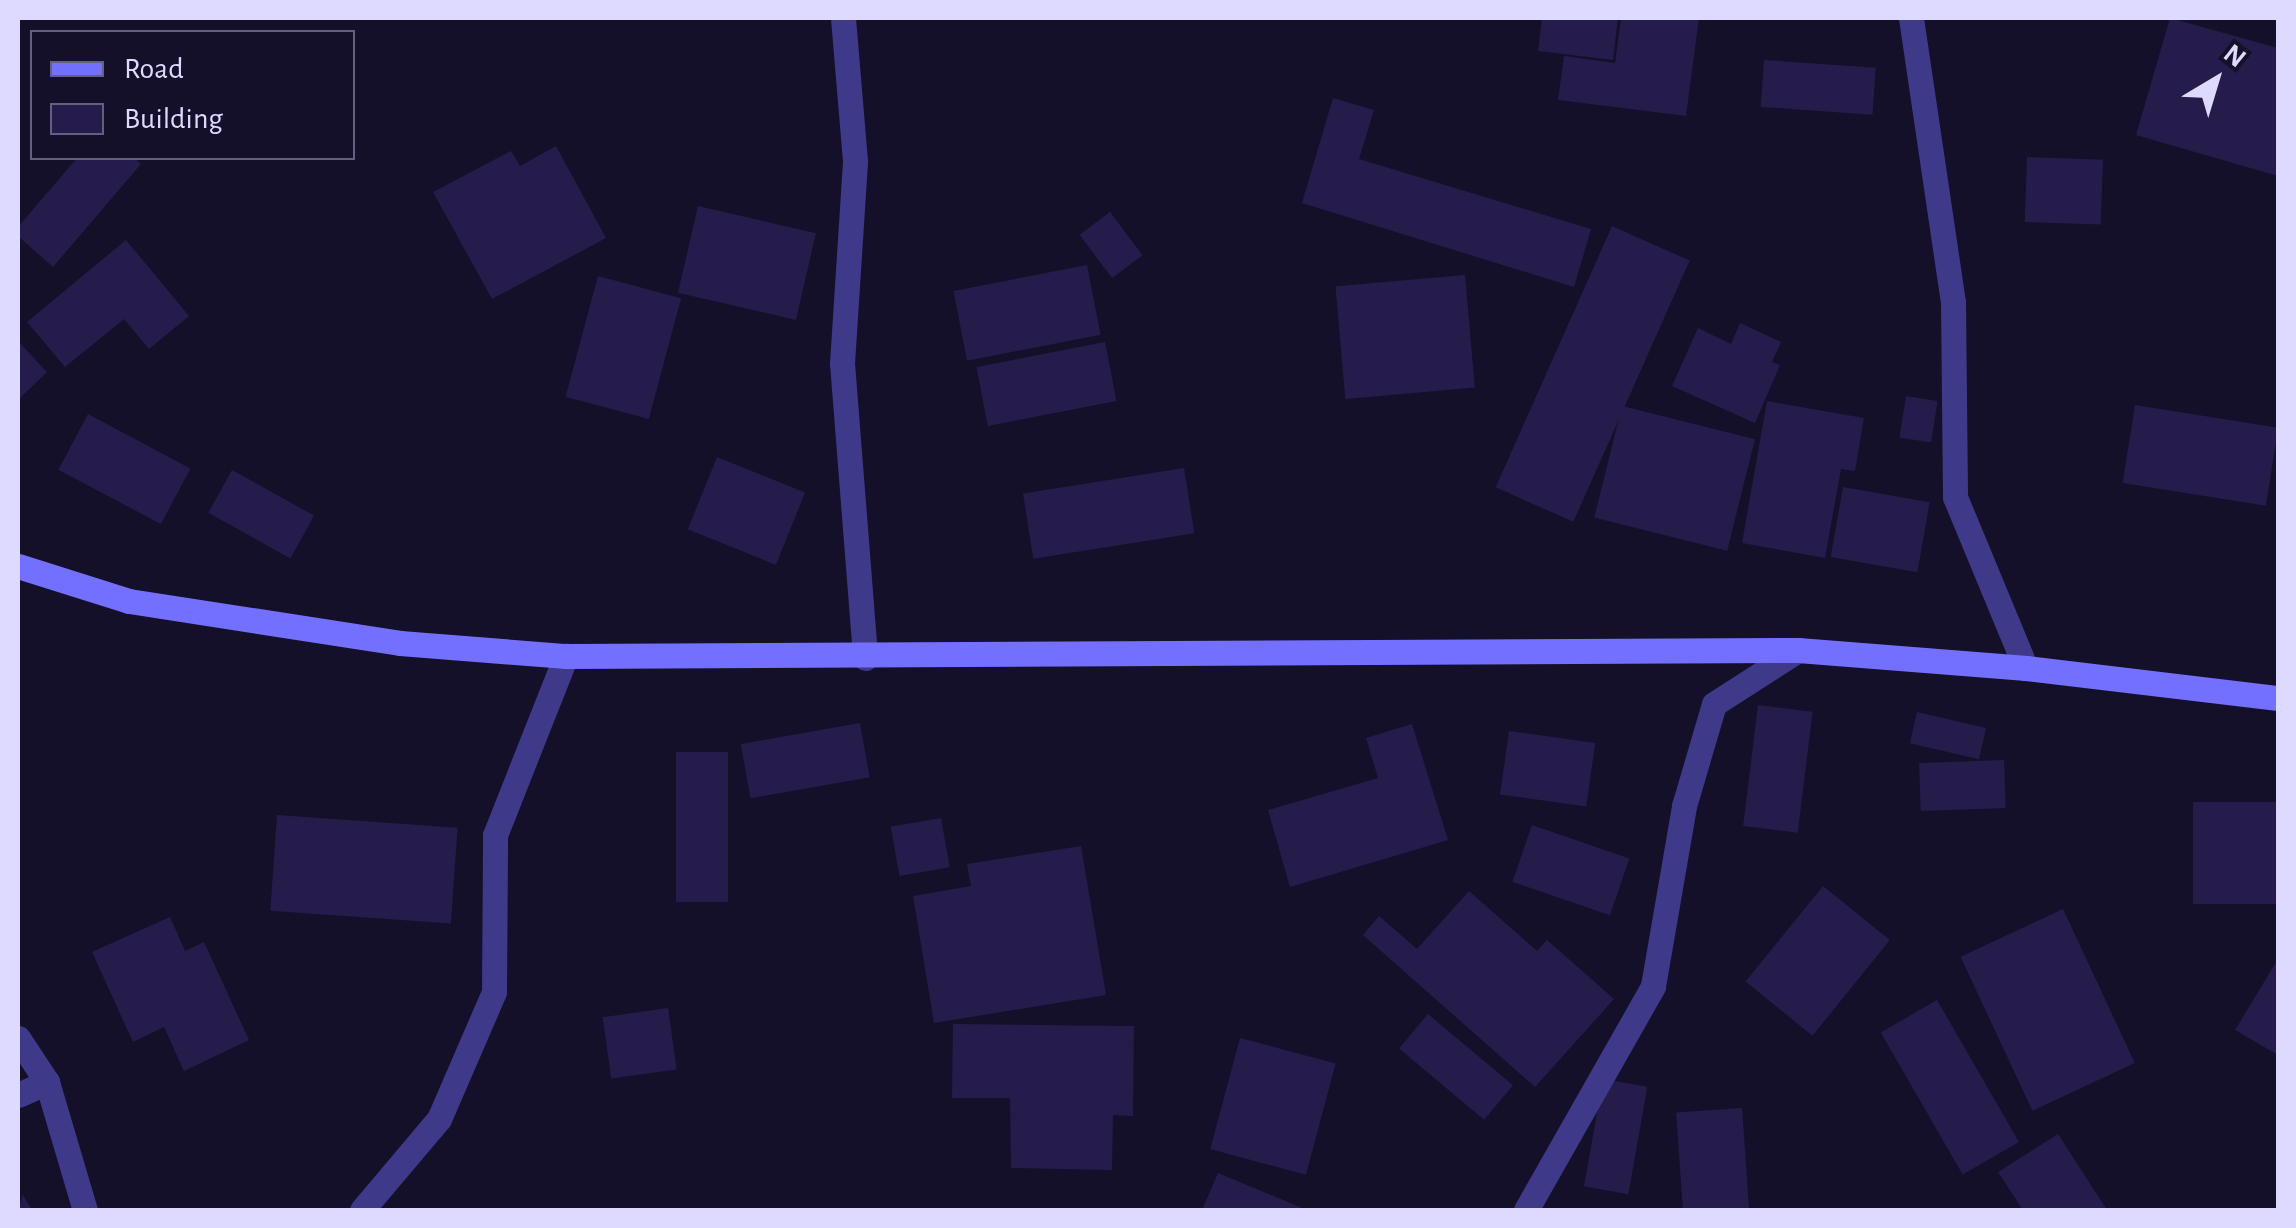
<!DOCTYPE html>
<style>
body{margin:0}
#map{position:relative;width:2296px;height:1228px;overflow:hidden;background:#14102a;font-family:"Alegreya Sans",sans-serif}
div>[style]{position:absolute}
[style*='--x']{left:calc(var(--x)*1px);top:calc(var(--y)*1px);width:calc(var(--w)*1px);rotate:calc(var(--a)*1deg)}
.building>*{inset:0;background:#251c4b;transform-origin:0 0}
.minor>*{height:25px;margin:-12.5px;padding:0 12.5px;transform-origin:12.5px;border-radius:12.5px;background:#3e3a89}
.secondary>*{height:25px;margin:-12.5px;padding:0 12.5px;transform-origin:12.5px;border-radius:12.5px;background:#7470ff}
span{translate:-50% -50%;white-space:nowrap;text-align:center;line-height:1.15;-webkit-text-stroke:8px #14102a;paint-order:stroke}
.frame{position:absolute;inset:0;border:20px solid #ddd9ff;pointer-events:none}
.legend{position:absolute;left:30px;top:30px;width:325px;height:130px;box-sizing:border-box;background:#14102a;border:2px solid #64607f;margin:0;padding:12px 18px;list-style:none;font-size:30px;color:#ddd9ff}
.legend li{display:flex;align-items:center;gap:20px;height:50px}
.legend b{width:50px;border:2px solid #64607f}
.north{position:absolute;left:2166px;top:30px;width:100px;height:100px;-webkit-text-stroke:8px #14102a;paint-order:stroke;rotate:38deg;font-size:28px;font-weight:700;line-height:40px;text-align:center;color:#ddd9ff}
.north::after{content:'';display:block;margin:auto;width:35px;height:45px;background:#ddd9ff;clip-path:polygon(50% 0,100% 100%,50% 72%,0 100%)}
</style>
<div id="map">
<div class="building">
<div style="clip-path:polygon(1542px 18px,1618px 18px,1613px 60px,1538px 51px)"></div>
<div style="clip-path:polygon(1621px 18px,1699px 18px,1686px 116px,1558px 100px,1564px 56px,1615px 63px)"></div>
<div style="clip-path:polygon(2170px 18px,2278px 48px,2278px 176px,2136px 135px)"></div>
<div style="left:1764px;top:60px;width:112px;height:47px;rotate:4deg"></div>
<div style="clip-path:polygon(1333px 98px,1374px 110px,1359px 159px,1591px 229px,1574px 287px,1302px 203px)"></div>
<div style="clip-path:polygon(556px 146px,606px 238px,492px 299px,433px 192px,511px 151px,520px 166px)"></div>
<div style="left:2027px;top:157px;width:76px;height:65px;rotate:2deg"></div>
<div style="clip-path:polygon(77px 158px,134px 158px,141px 164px,53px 267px,18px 236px,18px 227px)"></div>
<div style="left:698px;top:206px;width:121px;height:89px;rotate:13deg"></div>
<div style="left:1110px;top:212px;width:54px;height:38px;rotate:53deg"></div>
<div style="left:1612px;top:226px;width:85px;height:286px;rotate:24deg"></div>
<div style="clip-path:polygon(126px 240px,189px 316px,149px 349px,124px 319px,65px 367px,27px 322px)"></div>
<div style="left:1087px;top:265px;width:71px;height:136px;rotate:79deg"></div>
<div style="left:1465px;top:275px;width:113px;height:130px;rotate:85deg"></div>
<div style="left:598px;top:276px;width:86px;height:125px;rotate:15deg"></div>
<div style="clip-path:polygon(1740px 323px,1781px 342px,1772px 362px,1780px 365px,1755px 423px,1672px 386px,1698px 328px,1731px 344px)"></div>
<div style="clip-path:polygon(18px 341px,47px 372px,18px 400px)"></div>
<div style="left:1105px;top:342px;width:60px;height:131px;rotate:79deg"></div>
<div style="left:1906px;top:396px;width:32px;height:42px;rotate:9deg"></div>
<div style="clip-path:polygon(1767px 401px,1864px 418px,1855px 471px,1841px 469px,1825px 558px,1742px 543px)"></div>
<div style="left:2135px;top:405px;width:145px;height:79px;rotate:9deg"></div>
<div style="left:1622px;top:406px;width:137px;height:115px;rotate:14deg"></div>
<div style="left:88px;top:414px;width:116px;height:63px;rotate:28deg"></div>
<div style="left:717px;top:457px;width:95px;height:78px;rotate:22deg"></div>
<div style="left:1184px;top:468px;width:66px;height:163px;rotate:81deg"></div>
<div style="left:232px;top:470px;width:94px;height:49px;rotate:29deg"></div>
<div style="left:1843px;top:487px;width:88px;height:71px;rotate:10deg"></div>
<div style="left:1758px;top:705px;width:55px;height:122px;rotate:7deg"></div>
<div style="left:1917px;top:712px;width:71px;height:32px;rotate:13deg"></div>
<div style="left:860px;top:723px;width:55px;height:121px;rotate:80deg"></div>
<div style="clip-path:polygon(1412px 724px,1448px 840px,1290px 887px,1268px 810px,1378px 778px,1366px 738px)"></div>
<div style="left:1509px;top:731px;width:87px;height:64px;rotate:8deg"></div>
<div style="left:676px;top:752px;width:52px;height:150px"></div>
<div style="left:2004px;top:760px;width:48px;height:85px;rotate:88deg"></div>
<div style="left:2278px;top:802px;width:102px;height:85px;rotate:90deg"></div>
<div style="left:277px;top:815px;width:181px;height:96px;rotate:4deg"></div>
<div style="left:941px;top:818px;width:50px;height:51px;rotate:80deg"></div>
<div style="left:1532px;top:825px;width:103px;height:60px;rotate:19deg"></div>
<div style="clip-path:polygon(1081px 846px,1106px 995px,934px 1023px,913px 896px,971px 886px,967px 864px)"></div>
<div style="left:1823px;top:886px;width:86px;height:123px;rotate:39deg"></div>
<div style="clip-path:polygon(1469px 891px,1537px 951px,1547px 940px,1614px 999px,1535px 1087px,1363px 935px,1379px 916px,1417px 949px)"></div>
<div style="left:2063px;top:909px;width:170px;height:113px;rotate:65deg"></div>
<div style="clip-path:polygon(170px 917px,185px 951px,204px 942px,249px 1040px,184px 1071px,164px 1027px,133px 1042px,92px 952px)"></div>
<div style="clip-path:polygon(2278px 959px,2278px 1055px,2235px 1030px)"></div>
<div style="left:1937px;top:1000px;width:164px;height:65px;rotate:60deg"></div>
<div style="left:668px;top:1008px;width:62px;height:66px;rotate:82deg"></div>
<div style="left:1428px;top:1014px;width:111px;height:45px;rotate:40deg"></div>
<div style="clip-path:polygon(953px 1024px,1134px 1026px,1133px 1116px,1113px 1115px,1112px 1170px,1011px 1168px,1010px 1098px,952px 1098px)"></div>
<div style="left:1240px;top:1038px;width:99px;height:115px;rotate:15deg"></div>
<div style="left:1603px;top:1079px;width:45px;height:109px;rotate:10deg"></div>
<div style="left:1742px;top:1108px;width:102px;height:66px;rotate:86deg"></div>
<div style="clip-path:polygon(2058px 1134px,2107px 1210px,2023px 1210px,1998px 1172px)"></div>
<div style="clip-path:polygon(1218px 1173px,1307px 1210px,1202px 1210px)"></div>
<div style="clip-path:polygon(23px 1195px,32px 1210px,18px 1210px)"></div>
</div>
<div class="minor">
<div style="--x:843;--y:18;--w:144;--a:85.2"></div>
<div style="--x:855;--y:162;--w:201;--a:93.7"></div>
<div style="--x:842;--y:363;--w:296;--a:85.5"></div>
<div style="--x:1911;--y:18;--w:287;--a:81.6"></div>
<div style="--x:1953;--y:302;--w:195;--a:89.4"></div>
<div style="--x:1955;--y:497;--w:185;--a:67.5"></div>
<div style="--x:18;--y:1038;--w:53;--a:56.6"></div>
<div style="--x:47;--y:1082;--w:134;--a:73.5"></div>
<div style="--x:18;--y:1095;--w:32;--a:-24"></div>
<div style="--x:362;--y:1210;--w:119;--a:-49.8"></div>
<div style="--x:439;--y:1119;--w:138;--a:-66.6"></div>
<div style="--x:494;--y:992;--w:157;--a:-89.6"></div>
<div style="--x:495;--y:835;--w:193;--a:-68.4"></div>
<div style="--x:1526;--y:1210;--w:257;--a:-60.4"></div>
<div style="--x:1653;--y:986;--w:183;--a:-80.2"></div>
<div style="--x:1684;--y:806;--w:106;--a:-73.6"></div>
<div style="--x:1714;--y:704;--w:100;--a:-32.7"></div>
</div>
<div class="secondary">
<div style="--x:18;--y:566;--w:116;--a:17.5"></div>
<div style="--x:129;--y:601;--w:274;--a:8.8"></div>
<div style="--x:400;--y:643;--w:167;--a:4.5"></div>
<div style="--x:566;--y:656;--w:1232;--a:-0.28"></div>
<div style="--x:1798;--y:650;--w:229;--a:4.5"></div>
<div style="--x:2026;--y:668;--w:254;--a:6.8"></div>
</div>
<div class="frame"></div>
<ul class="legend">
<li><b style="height:12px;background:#7470ff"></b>Road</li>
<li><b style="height:28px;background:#251c4b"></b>Building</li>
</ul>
<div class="north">N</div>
</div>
